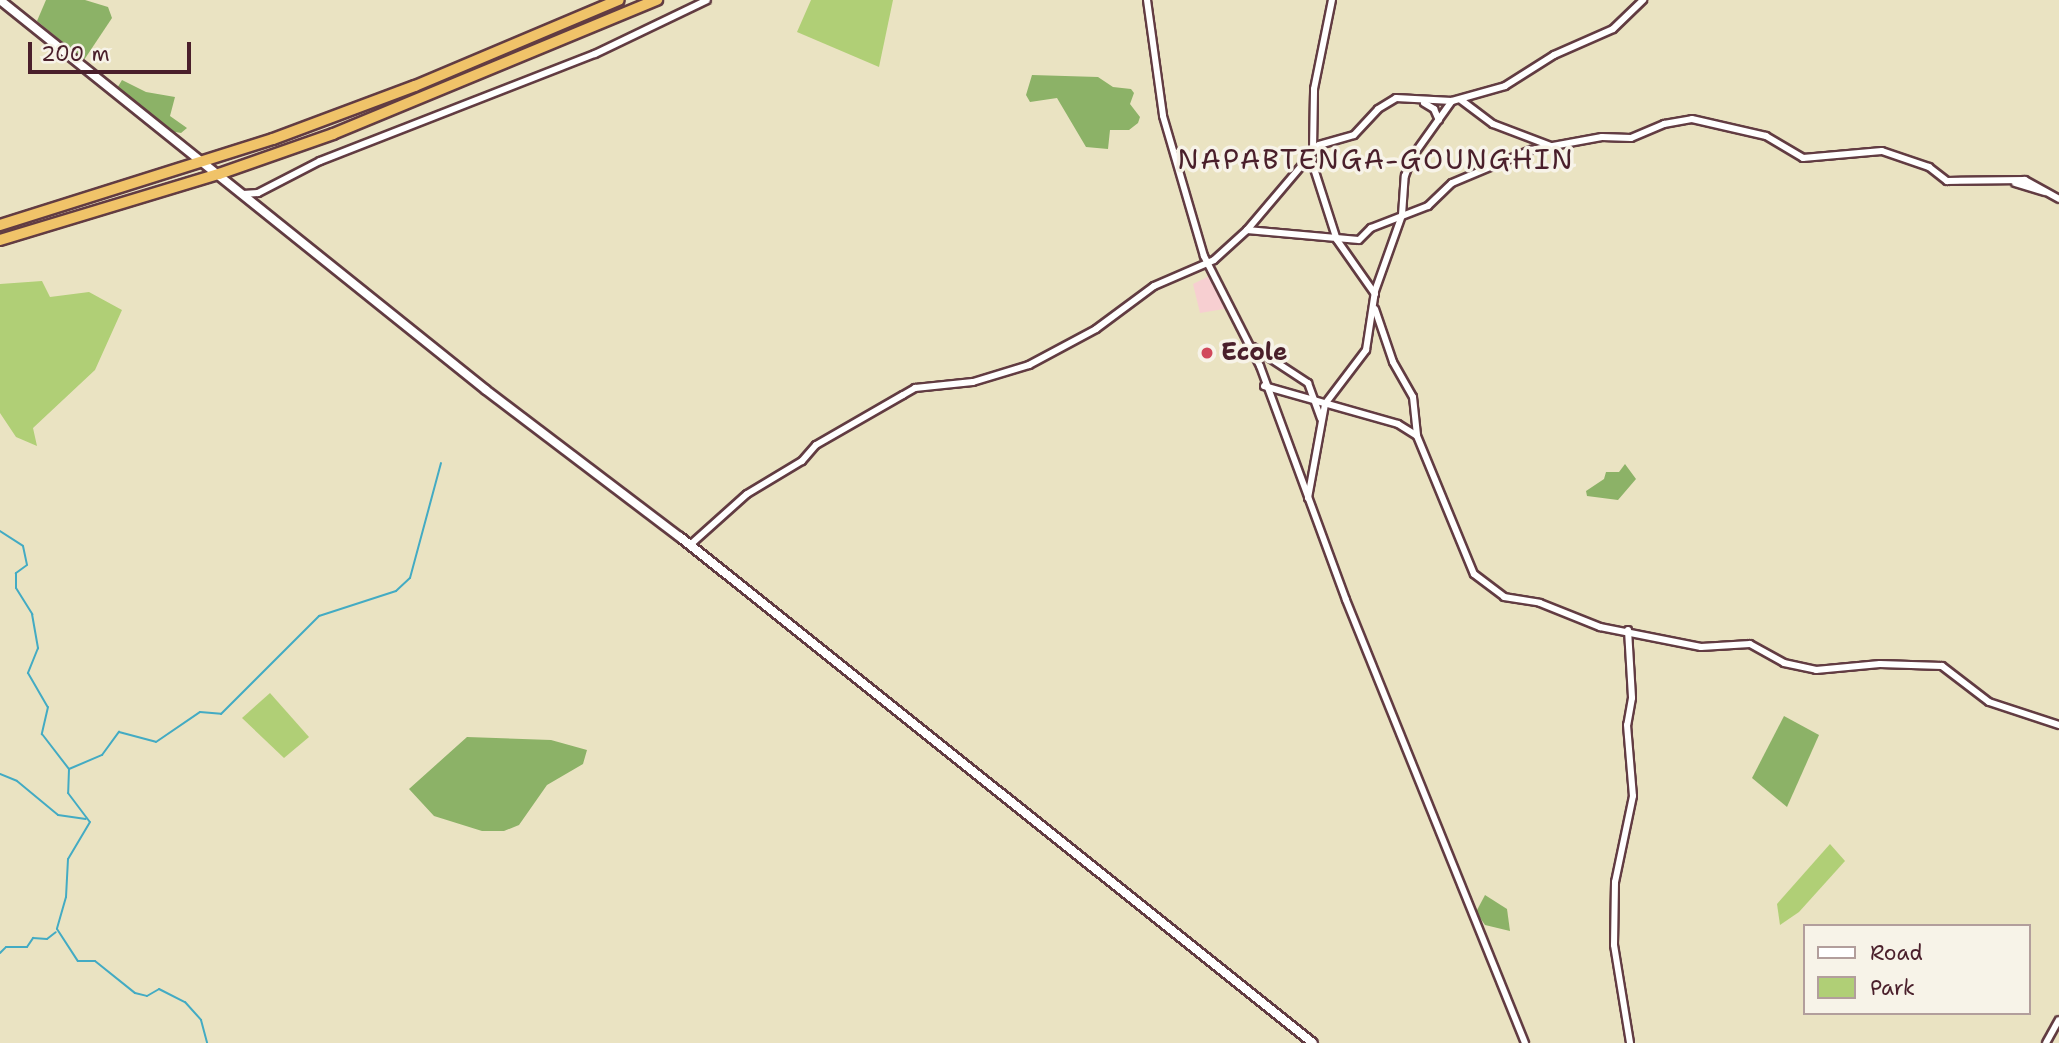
<!DOCTYPE html>
<style>
body{margin:0}
#map{position:relative;width:2059px;height:1043px;overflow:hidden;background:#eae3c2;font-family:"Shantell Sans",sans-serif}
div>[style]{position:absolute}
[style*='--x']{left:calc(var(--x)*1px);top:calc(var(--y)*1px);width:calc(var(--w)*1px);rotate:calc(var(--a)*1deg)}
.built>*{inset:0;background:#f7cfd1}
.green>*{inset:0;background:#b0cf76}
.forest>*{inset:0;background:#8cb267}
.stream>*{height:2px;margin:-1px;padding:0 1px;transform-origin:1px;border-radius:1px;background:#43abc3}
.roads{filter:drop-shadow(2px 0 #623c42) drop-shadow(-2px 0 #623c42) drop-shadow(0 2px #623c42) drop-shadow(0 -2px #623c42)}
.minor>*{height:6px;margin:-3px;padding:0 3px;transform-origin:3px;border-radius:3px;background:#fff}
.tertiary>*{height:8px;margin:-4px;padding:0 4px;transform-origin:4px;border-radius:4px;background:#fff}
.trunk>*{height:10px;margin:-5px;padding:0 5px;transform-origin:5px;border-radius:5px;background:#f0c369}
.dots>*{width:19px;height:19px;translate:-50% -50%;box-sizing:border-box;border:4px solid #f7f3e8;border-radius:50%}
span{translate:-50% -50%;white-space:nowrap;text-align:center;line-height:1.15;-webkit-text-stroke:7px #f7f3e8;paint-order:stroke}
.poi-label{font-size:24px;color:#4a1f2b;font-weight:700}
.left{translate:0 -50%;text-align:left}
.quarter-label{font-size:28px;color:#4a1f2b;letter-spacing:2px}
.legend{position:absolute;left:1803px;top:924px;width:228px;height:91px;box-sizing:border-box;background:#f7f3e8;border:2px solid #b29e9c;margin:0;padding:9px 12px;list-style:none;font-size:21px;color:#4a1f2b}
.legend li{display:flex;align-items:center;gap:14px;height:35px}
.legend b{width:35px;border:2px solid #b29e9c}
.scale{position:absolute;left:28px;top:42px;width:163px;height:32px;box-sizing:border-box;border:4px solid #4a1f2b;border-top:0;padding-left:9px;font-size:21px;line-height:24px;white-space:nowrap;color:#4a1f2b;-webkit-text-stroke:5px #f7f3e8;paint-order:stroke}
</style>
<div id="map">
<div class="built">
<div style="clip-path:polygon(1213px 274px,1230px 308px,1200px 313px,1193px 284px)"></div>
</div>
<div class="green">
<div style="clip-path:polygon(811px 0,893px 0,879px 67px,797px 32px)"></div>
<div style="clip-path:polygon(42px 281px,50px 297px,89px 292px,122px 310px,95px 370px,33px 428px,37px 446px,16px 437px,0 413px,0 284px)"></div>
<div style="clip-path:polygon(270px 693px,309px 737px,284px 758px,242px 718px)"></div>
<div style="clip-path:polygon(1830px 844px,1845px 861px,1799px 912px,1780px 925px,1777px 904px)"></div>
</div>
<div class="forest">
<div style="clip-path:polygon(46px 0,85px 0,108px 7px,112px 18px,84px 60px,37px 21px)"></div>
<div style="clip-path:polygon(1032px 75px,1098px 77px,1113px 87px,1131px 89px,1134px 93px,1130px 104px,1140px 117px,1138px 123px,1129px 130px,1110px 130px,1108px 149px,1086px 147px,1057px 98px,1030px 102px,1026px 95px)"></div>
<div style="clip-path:polygon(122px 80px,146px 92px,175px 97px,170px 116px,187px 128px,181px 133px,170px 131px,116px 90px)"></div>
<div style="clip-path:polygon(1625px 464px,1636px 479px,1618px 500px,1587px 496px,1586px 491px,1604px 479px,1606px 472px,1619px 472px)"></div>
<div style="clip-path:polygon(1784px 716px,1819px 735px,1787px 807px,1752px 778px)"></div>
<div style="clip-path:polygon(467px 737px,551px 740px,587px 750px,583px 764px,547px 785px,519px 825px,504px 831px,482px 831px,434px 816px,409px 789px)"></div>
<div style="clip-path:polygon(1485px 895px,1507px 909px,1510px 931px,1485px 925px,1476px 912px)"></div>
</div>
<div class="stream">
<div style="--x:0;--y:531;--w:27;--a:33"></div>
<div style="--x:23;--y:546;--w:19;--a:78"></div>
<div style="--x:27;--y:565;--w:14;--a:144"></div>
<div style="--x:16;--y:573;--w:15;--a:90"></div>
<div style="--x:16;--y:588;--w:31;--a:58"></div>
<div style="--x:32;--y:614;--w:35;--a:80"></div>
<div style="--x:38;--y:648;--w:27;--a:112"></div>
<div style="--x:28;--y:673;--w:39;--a:60"></div>
<div style="--x:48;--y:707;--w:28;--a:103"></div>
<div style="--x:42;--y:734;--w:44;--a:52.4"></div>
<div style="--x:69;--y:769;--w:24;--a:92"></div>
<div style="--x:68;--y:793;--w:36;--a:53"></div>
<div style="--x:90;--y:822;--w:43;--a:120.7"></div>
<div style="--x:68;--y:859;--w:38;--a:93"></div>
<div style="--x:66;--y:897;--w:33;--a:106"></div>
<div style="--x:57;--y:929;--w:38;--a:57"></div>
<div style="--x:78;--y:961;--w:17;--a:0"></div>
<div style="--x:95;--y:961;--w:51;--a:38.7"></div>
<div style="--x:135;--y:993;--w:12;--a:14"></div>
<div style="--x:147;--y:996;--w:14;--a:-30"></div>
<div style="--x:159;--y:989;--w:29;--a:27"></div>
<div style="--x:185;--y:1002;--w:24;--a:48"></div>
<div style="--x:201;--y:1020;--w:24;--a:75"></div>
<div style="--x:69;--y:769;--w:36;--a:-23"></div>
<div style="--x:102;--y:755;--w:29;--a:-54"></div>
<div style="--x:119;--y:732;--w:38;--a:15"></div>
<div style="--x:156;--y:742;--w:53;--a:-34.3"></div>
<div style="--x:200;--y:712;--w:21;--a:5"></div>
<div style="--x:221;--y:714;--w:139;--a:-45"></div>
<div style="--x:319;--y:616;--w:81;--a:-18"></div>
<div style="--x:396;--y:591;--w:19;--a:-43"></div>
<div style="--x:410;--y:578;--w:119;--a:-74.9"></div>
<div style="--x:0;--y:774;--w:18;--a:22"></div>
<div style="--x:17;--y:781;--w:53;--a:39.7"></div>
<div style="--x:58;--y:815;--w:28;--a:8"></div>
<div style="--x:0;--y:953;--w:8;--a:-45"></div>
<div style="--x:6;--y:947;--w:21;--a:0"></div>
<div style="--x:27;--y:947;--w:11;--a:-56"></div>
<div style="--x:33;--y:938;--w:14;--a:4"></div>
<div style="--x:47;--y:939;--w:11;--a:-38"></div>
</div>
<div class="roads">
<div class="minor">
<div style="--x:1147;--y:0;--w:117;--a:82.1"></div>
<div style="--x:1163;--y:116;--w:146;--a:73.7"></div>
<div style="--x:1204;--y:256;--w:123;--a:63"></div>
<div style="--x:1260;--y:366;--w:249;--a:69.8"></div>
<div style="--x:1346;--y:600;--w:478;--a:68"></div>
<div style="--x:1461;--y:100;--w:40;--a:37"></div>
<div style="--x:1493;--y:124;--w:62;--a:20.8"></div>
<div style="--x:1424;--y:103;--w:12;--a:31"></div>
<div style="--x:1434;--y:109;--w:12;--a:66"></div>
<div style="--x:1313;--y:149;--w:60;--a:-89"></div>
<div style="--x:1314;--y:89;--w:91;--a:-78.6"></div>
<div style="--x:1310;--y:156;--w:88;--a:72.2"></div>
<div style="--x:1337;--y:240;--w:66;--a:54.9"></div>
<div style="--x:2015;--y:183;--w:31;--a:17"></div>
<div style="--x:243;--y:194;--w:15;--a:-4"></div>
<div style="--x:258;--y:193;--w:70;--a:-27.3"></div>
<div style="--x:320;--y:161;--w:295;--a:-21.3"></div>
<div style="--x:595;--y:54;--w:124;--a:-25.7"></div>
<div style="--x:1247;--y:230;--w:111;--a:-49.7"></div>
<div style="--x:1319;--y:145;--w:36;--a:-16"></div>
<div style="--x:1354;--y:135;--w:35;--a:-47"></div>
<div style="--x:1378;--y:109;--w:21;--a:-31"></div>
<div style="--x:1396;--y:98;--w:56;--a:3.1"></div>
<div style="--x:1375;--y:309;--w:56;--a:71.2"></div>
<div style="--x:1393;--y:362;--w:40;--a:60.3"></div>
<div style="--x:1413;--y:397;--w:39;--a:84"></div>
<div style="--x:1253;--y:347;--w:66;--a:33.2"></div>
<div style="--x:1308;--y:383;--w:38;--a:70"></div>
<div style="--x:1264;--y:386;--w:139;--a:15.8"></div>
<div style="--x:1398;--y:424;--w:22;--a:32"></div>
<div style="--x:1417;--y:436;--w:149;--a:67.6"></div>
<div style="--x:1474;--y:574;--w:38;--a:37"></div>
<div style="--x:1504;--y:597;--w:36;--a:9"></div>
<div style="--x:1540;--y:603;--w:65;--a:21.8"></div>
<div style="--x:1600;--y:627;--w:103;--a:11.2"></div>
<div style="--x:1701;--y:647;--w:49;--a:-3.5"></div>
<div style="--x:1750;--y:644;--w:39;--a:29"></div>
<div style="--x:1784;--y:663;--w:33;--a:12"></div>
<div style="--x:1816;--y:670;--w:64;--a:-5.4"></div>
<div style="--x:1880;--y:664;--w:62;--a:1.8"></div>
<div style="--x:1942;--y:666;--w:59;--a:37.5"></div>
<div style="--x:1989;--y:702;--w:74;--a:18.2"></div>
<div style="--x:1308;--y:498;--w:96;--a:-79.7"></div>
<div style="--x:1325;--y:404;--w:68;--a:-52.8"></div>
<div style="--x:1366;--y:350;--w:60;--a:-81.3"></div>
<div style="--x:1375;--y:291;--w:81;--a:-70.4"></div>
<div style="--x:1402;--y:215;--w:39;--a:-86"></div>
<div style="--x:1405;--y:176;--w:20;--a:-70"></div>
<div style="--x:1412;--y:157;--w:69;--a:-54.5"></div>
<div style="--x:1452;--y:101;--w:55;--a:-15.8"></div>
<div style="--x:1505;--y:86;--w:58;--a:-32.3"></div>
<div style="--x:1554;--y:55;--w:64;--a:-23.8"></div>
<div style="--x:1613;--y:29;--w:42;--a:-44"></div>
<div style="--x:690;--y:545;--w:76;--a:-41.8"></div>
<div style="--x:747;--y:494;--w:64;--a:-31"></div>
<div style="--x:802;--y:461;--w:21;--a:-49"></div>
<div style="--x:816;--y:445;--w:100;--a:-29.9"></div>
<div style="--x:903;--y:395;--w:14;--a:-30"></div>
<div style="--x:915;--y:388;--w:58;--a:-5.9"></div>
<div style="--x:973;--y:382;--w:59;--a:-16.9"></div>
<div style="--x:1029;--y:365;--w:76;--a:-28.2"></div>
<div style="--x:1096;--y:329;--w:72;--a:-36.6"></div>
<div style="--x:1154;--y:286;--w:65;--a:-23.4"></div>
<div style="--x:1214;--y:260;--w:45;--a:-42.3"></div>
<div style="--x:1247;--y:230;--w:112;--a:5.1"></div>
<div style="--x:1359;--y:240;--w:17;--a:-45"></div>
<div style="--x:1371;--y:228;--w:61;--a:-21.1"></div>
<div style="--x:1428;--y:206;--w:33;--a:-44"></div>
<div style="--x:1452;--y:183;--w:86;--a:-22.7"></div>
<div style="--x:1531;--y:150;--w:72;--a:-10.4"></div>
<div style="--x:1602;--y:137;--w:29;--a:2"></div>
<div style="--x:1631;--y:138;--w:36;--a:-23"></div>
<div style="--x:1664;--y:124;--w:28;--a:-10"></div>
<div style="--x:1692;--y:119;--w:76;--a:12.9"></div>
<div style="--x:1766;--y:136;--w:43;--a:30.7"></div>
<div style="--x:1803;--y:158;--w:79;--a:-5.1"></div>
<div style="--x:1882;--y:151;--w:50;--a:18.8"></div>
<div style="--x:1929;--y:167;--w:23;--a:38"></div>
<div style="--x:1947;--y:181;--w:78;--a:-0.7"></div>
<div style="--x:2025;--y:180;--w:39;--a:29"></div>
<div style="--x:1628;--y:630;--w:68;--a:86.6"></div>
<div style="--x:1632;--y:698;--w:27;--a:100"></div>
<div style="--x:1627;--y:725;--w:71;--a:85.2"></div>
<div style="--x:1633;--y:796;--w:88;--a:101.8"></div>
<div style="--x:1615;--y:882;--w:63;--a:90.9"></div>
<div style="--x:1614;--y:945;--w:99;--a:80.7"></div>
<div style="--x:2046;--y:1043;--w:26;--a:-61"></div>
</div>
<div class="tertiary">
<div style="--x:0;--y:0;--w:623;--a:38.75"></div>
<div style="--x:486;--y:390;--w:243;--a:37.2"></div>
<div style="--x:680;--y:537;--w:810;--a:38.64"></div>
</div>
<div class="trunk">
<div style="--x:0;--y:225;--w:286;--a:-17.5"></div>
<div style="--x:273;--y:139;--w:152;--a:-20.5"></div>
<div style="--x:415;--y:86;--w:221;--a:-22.9"></div>
<div style="--x:0;--y:240;--w:229;--a:-16.8"></div>
<div style="--x:219;--y:174;--w:121;--a:-19.3"></div>
<div style="--x:333;--y:134;--w:351;--a:-22.5"></div>
</div>
</div>
<div class="dots">
<div style="left:1207px;top:353px;background:#d1495b"></div>
</div>
<div class="poi-label">
<span class="left" style="left:1221px;top:353px">Ecole</span>
</div>
<div class="quarter-label">
<span style="left:1376px;top:159px">NAPABTENGA-GOUNGHIN</span>
</div>
<ul class="legend">
<li><b style="height:9px;background:#fff"></b>Road</li>
<li><b style="height:19px;background:#b0cf76"></b>Park</li>
</ul>
<div class="scale">200 m</div>
</div>
